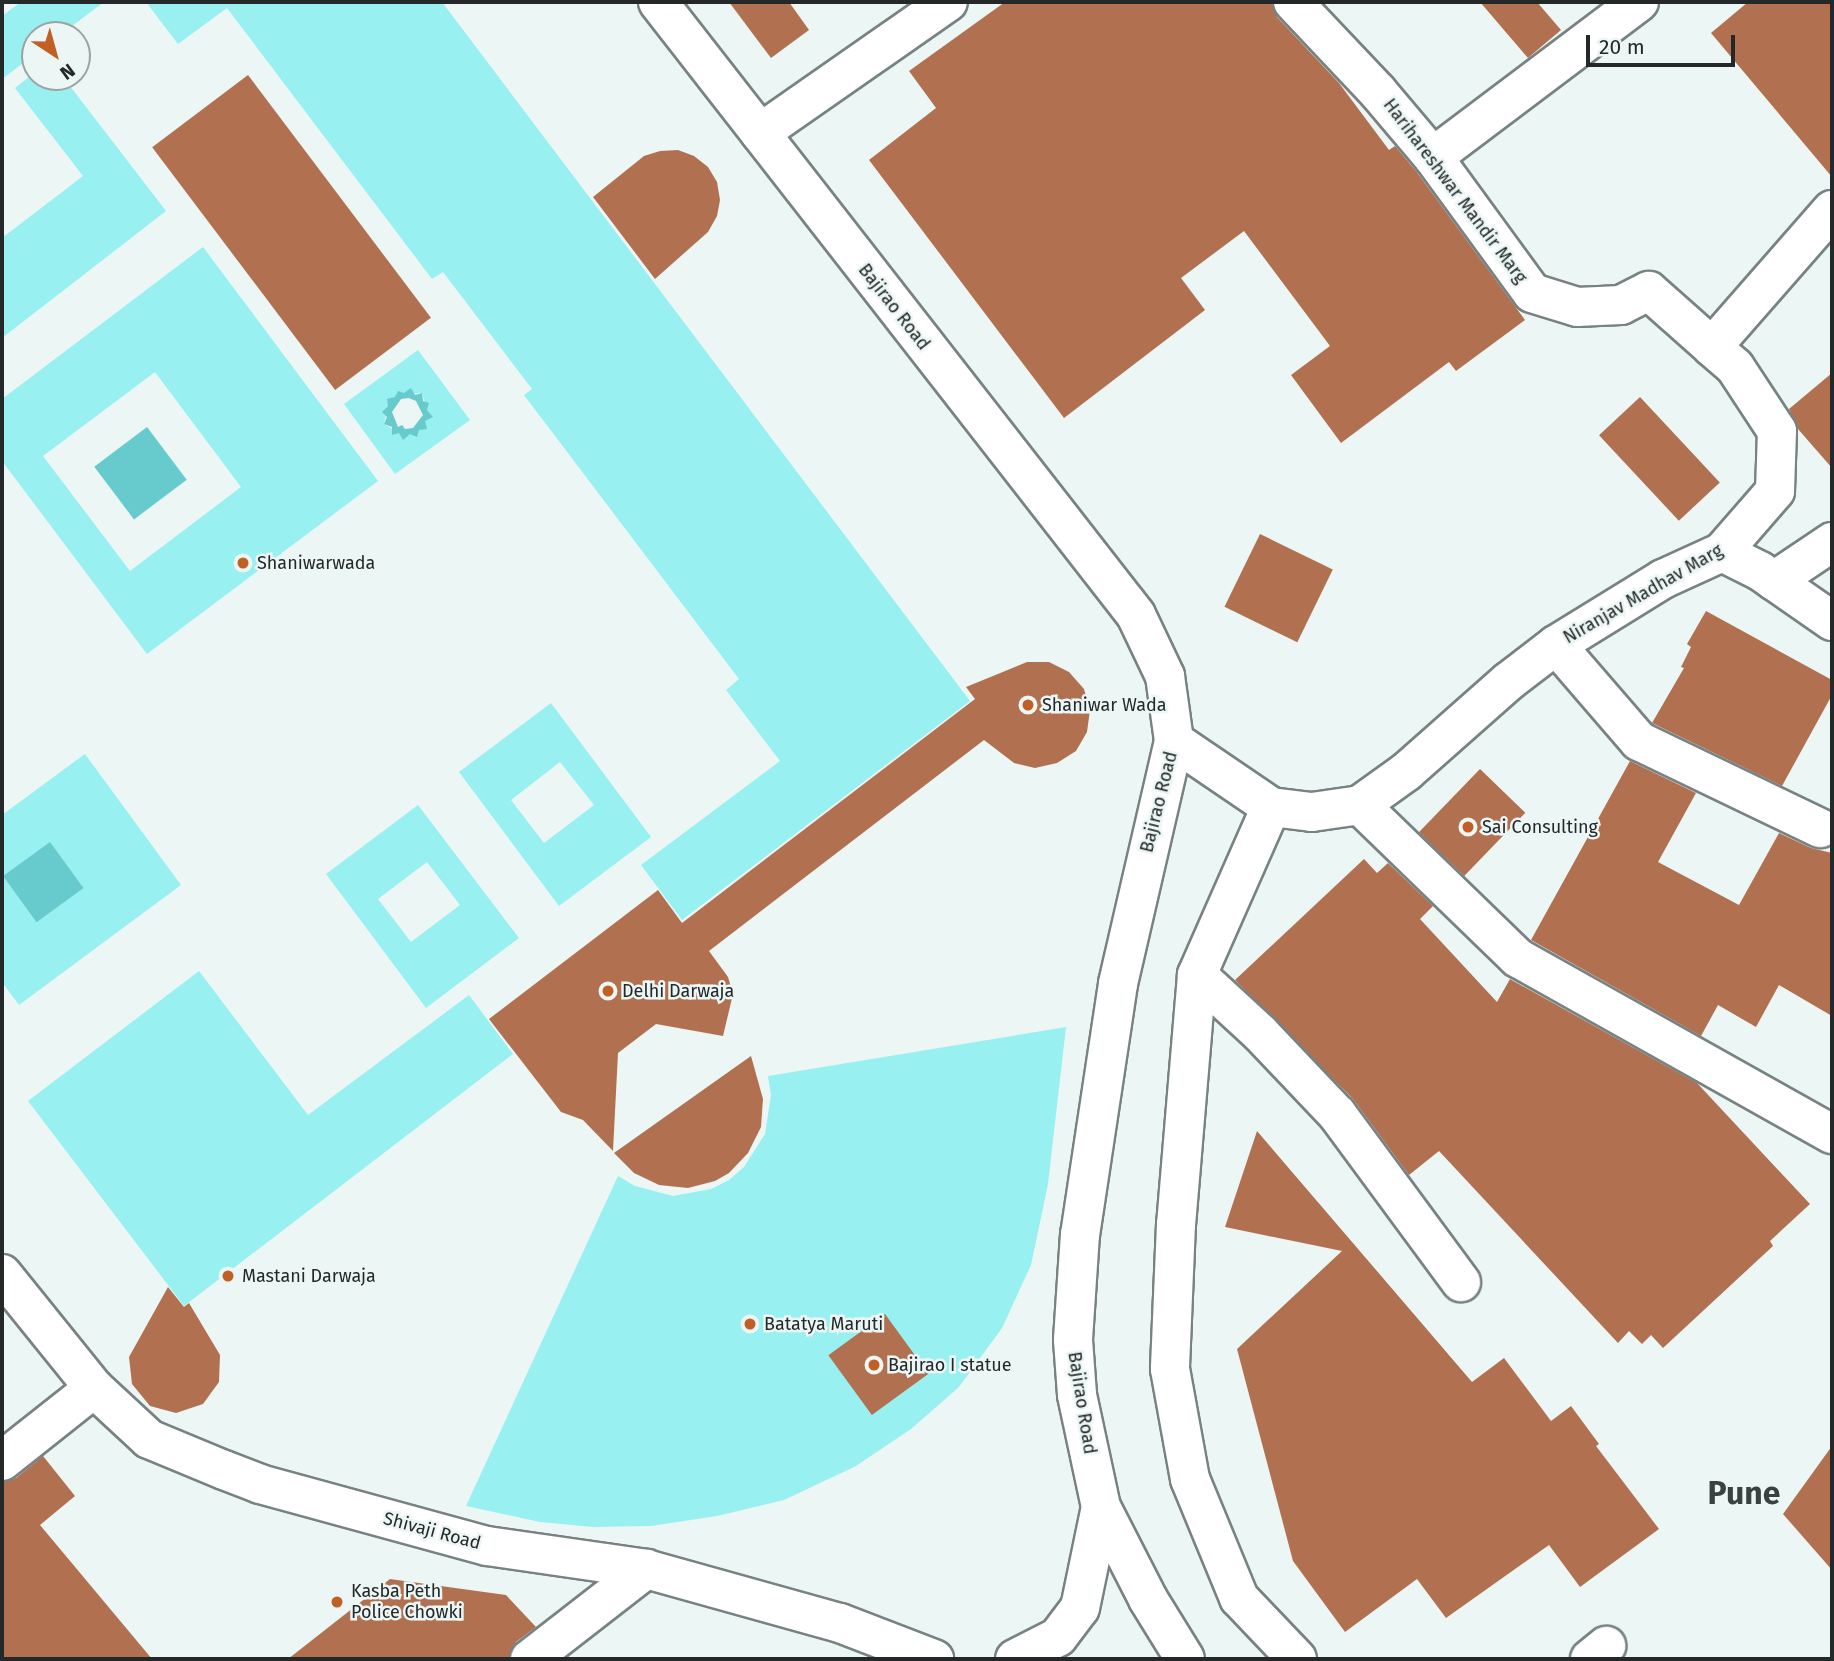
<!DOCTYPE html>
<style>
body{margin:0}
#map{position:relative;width:1834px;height:1661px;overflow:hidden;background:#ebf6f5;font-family:"Fira Sans",sans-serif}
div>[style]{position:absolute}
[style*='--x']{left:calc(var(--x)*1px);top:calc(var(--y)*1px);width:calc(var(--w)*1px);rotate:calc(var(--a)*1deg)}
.green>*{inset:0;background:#98f0f1}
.water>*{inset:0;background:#67cbcd;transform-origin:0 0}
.building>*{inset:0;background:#b17150;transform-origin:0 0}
.roads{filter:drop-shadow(2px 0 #798282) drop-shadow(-2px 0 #798282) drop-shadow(0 2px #798282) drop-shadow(0 -2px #798282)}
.minor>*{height:38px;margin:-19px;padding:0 19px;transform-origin:19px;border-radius:19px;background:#fff}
.tertiary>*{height:38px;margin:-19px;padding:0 19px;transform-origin:19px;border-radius:19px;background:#fff}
.trunk>*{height:38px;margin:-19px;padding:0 19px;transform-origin:19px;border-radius:19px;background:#fff}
.dots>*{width:19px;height:19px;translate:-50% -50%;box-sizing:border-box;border:4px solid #ebf6f5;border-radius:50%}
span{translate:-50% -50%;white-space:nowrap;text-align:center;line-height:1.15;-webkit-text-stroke:5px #ebf6f5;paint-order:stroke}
.street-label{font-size:18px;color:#252828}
.poi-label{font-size:18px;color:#252828}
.left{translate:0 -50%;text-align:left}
.town-label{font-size:32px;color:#394141;font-weight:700}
.frame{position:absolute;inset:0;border:4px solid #252828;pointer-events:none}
.north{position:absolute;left:21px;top:21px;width:70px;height:70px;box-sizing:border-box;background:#ebf6f5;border:2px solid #9ca4a3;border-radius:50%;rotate:144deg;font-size:19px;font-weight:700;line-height:28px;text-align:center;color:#252828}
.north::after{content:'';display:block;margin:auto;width:24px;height:32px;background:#c25f24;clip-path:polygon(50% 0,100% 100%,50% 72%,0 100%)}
.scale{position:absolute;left:1586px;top:35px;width:149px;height:32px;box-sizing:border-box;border:4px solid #252828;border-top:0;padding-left:9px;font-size:21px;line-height:24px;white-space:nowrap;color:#252828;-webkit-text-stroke:5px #ebf6f5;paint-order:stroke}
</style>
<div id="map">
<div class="green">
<div style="clip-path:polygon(21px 2px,104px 2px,60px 35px,35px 35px,35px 54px,2px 79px,2px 16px)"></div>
<div style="clip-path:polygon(146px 2px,442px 2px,970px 701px,682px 920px,641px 865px,780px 761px,726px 690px,739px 679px,524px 395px,532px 389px,443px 272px,432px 279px,227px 8px,178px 44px)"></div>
<div style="clip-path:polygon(35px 72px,35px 77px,63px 77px,166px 211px,2px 338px,2px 238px,83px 176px,15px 88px)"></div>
<div style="clip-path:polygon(evenodd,203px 247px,378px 481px,147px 654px,2px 461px,2px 399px,203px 247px,155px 372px,241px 487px,130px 571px,43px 456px,155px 372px)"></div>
<div style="clip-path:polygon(evenodd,418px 350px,470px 420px,395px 474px,344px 404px,418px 350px,404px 393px,422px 393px,427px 410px,419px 430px,410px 434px,399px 433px,384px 424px,388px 406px,395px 397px,404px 393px)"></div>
<div style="clip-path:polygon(evenodd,551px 703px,651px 837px,559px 906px,459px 772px,551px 703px,560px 762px,594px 805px,544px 843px,511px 800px,560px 762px)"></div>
<div style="clip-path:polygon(85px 754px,181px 885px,19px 1005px,2px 982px,2px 815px)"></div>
<div style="clip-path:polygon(evenodd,418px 805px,519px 938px,426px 1008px,326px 874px,418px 805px,427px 862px,460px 905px,411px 942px,378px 899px,427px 862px)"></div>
<div style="clip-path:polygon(199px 971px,308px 1115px,469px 995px,513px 1054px,184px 1306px,28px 1101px)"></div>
<div style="clip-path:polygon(1066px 1027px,1048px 1184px,1031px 1265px,1002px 1328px,959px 1387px,911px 1429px,856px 1466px,784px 1500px,717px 1516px,651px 1526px,593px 1527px,540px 1522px,466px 1506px,618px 1176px,635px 1186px,673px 1196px,711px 1189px,729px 1180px,744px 1167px,765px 1134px,771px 1095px,768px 1076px)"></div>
</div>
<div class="water">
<div style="clip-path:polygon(evenodd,411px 388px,415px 395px,422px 393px,423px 401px,429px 403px,427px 410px,433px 417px,425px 421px,427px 429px,419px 430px,417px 437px,410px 434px,403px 440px,399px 433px,392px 435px,392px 427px,384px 424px,387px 417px,382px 412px,388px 406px,387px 399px,395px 397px,398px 391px,404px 393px,411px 388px,409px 398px,416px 401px,423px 415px,413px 428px,405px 429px,402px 425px,398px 427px,392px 412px,401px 399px,409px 398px)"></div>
<div style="left:147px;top:427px;width:66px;height:66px;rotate:53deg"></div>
<div style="left:50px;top:842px;width:57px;height:58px;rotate:54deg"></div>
</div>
<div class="building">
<div style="clip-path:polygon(729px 2px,789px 2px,809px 30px,771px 58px)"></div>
<div style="clip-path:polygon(1005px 2px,1272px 2px,1277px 17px,1339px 83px,1389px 150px,1395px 146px,1416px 171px,1525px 320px,1456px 371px,1449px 362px,1341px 443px,1291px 375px,1330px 346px,1244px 231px,1181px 278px,1205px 310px,1064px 418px,869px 160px,936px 108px,909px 71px)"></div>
<div style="clip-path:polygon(1480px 2px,1537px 2px,1561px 30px,1528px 58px)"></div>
<div style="clip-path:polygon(1748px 2px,1832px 2px,1832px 177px,1711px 33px)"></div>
<div style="left:248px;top:75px;width:304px;height:120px;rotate:53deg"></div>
<div style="clip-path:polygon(678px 150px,694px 156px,708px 167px,717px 182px,720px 200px,717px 216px,708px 232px,655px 279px,593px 197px,644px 156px,660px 151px)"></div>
<div style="clip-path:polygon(1832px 373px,1832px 468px,1798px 429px,1789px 409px)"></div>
<div style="left:1640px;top:397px;width:117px;height:56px;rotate:47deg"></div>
<div style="left:1260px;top:534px;width:81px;height:81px;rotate:26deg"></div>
<div style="clip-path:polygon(1706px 611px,1832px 680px,1832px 695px,1782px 786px,1652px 723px,1684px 668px,1681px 667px,1691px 647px,1687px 644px)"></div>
<div style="clip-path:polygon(1027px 662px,1049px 662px,1069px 672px,1084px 689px,1090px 710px,1087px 732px,1076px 751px,1057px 763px,1035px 768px,1014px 763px,984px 740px,709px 951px,728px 977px,733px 994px,723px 1036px,656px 1024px,618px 1053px,613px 1151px,583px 1120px,561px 1112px,489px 1019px,658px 890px,682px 923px,975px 699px,966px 687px)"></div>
<div style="clip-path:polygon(1630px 761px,1696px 793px,1658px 862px,1739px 905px,1779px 833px,1811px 848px,1832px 853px,1832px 1016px,1779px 985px,1756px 1027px,1718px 1005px,1701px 1036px,1531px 940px)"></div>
<div style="left:1480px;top:769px;width:63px;height:88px;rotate:44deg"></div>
<div style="clip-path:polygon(1364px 859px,1377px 873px,1388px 863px,1433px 906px,1420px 919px,1497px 1002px,1510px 979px,1697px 1083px,1810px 1204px,1770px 1241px,1773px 1246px,1663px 1348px,1651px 1335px,1642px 1344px,1629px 1331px,1618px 1343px,1439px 1151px,1409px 1175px,1353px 1099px,1235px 980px)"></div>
<div style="clip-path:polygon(751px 1056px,763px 1099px,761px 1127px,748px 1153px,729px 1173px,715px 1181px,688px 1188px,659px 1185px,634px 1173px,614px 1153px)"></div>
<div style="clip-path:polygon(1257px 1131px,1472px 1382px,1504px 1358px,1551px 1421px,1571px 1406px,1599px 1444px,1596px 1446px,1659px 1529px,1580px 1587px,1549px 1545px,1446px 1618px,1417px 1579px,1345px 1632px,1293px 1561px,1237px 1349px,1342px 1251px,1225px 1227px)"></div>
<div style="clip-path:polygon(168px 1287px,184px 1307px,189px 1303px,220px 1355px,219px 1382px,203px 1404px,176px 1413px,150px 1406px,132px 1384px,129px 1357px)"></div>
<div style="left:885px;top:1314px;width:74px;height:70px;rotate:54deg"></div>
<div style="clip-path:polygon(1832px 1446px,1832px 1570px,1783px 1514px)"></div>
<div style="clip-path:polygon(43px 1456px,75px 1496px,40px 1525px,152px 1659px,2px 1659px,2px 1482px,16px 1478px)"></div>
<div style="clip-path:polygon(390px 1579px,506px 1595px,536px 1627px,516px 1642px,509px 1659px,288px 1659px)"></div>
</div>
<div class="roads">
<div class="minor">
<div style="--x:1293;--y:2;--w:124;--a:46.6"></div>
<div style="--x:1378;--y:92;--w:85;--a:49.8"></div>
<div style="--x:1433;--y:157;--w:168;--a:53.9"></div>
<div style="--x:1532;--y:293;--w:47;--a:17.3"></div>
<div style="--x:1577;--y:307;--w:44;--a:-2.6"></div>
<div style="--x:1621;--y:305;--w:31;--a:-27"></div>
<div style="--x:1649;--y:291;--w:84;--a:41.6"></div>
<div style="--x:760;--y:133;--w:229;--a:-34.9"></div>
<div style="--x:1433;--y:157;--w:258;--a:-37"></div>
<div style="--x:1722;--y:552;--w:81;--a:-49"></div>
<div style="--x:1775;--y:491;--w:60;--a:-88.1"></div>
<div style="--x:1777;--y:431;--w:77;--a:-123.3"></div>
<div style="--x:1735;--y:367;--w:30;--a:-139"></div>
<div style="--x:1712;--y:347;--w:182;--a:-48.8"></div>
<div style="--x:1774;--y:581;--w:70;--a:-33.9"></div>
<div style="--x:1556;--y:645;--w:127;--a:49.2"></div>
<div style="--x:1639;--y:741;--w:201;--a:25.7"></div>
<div style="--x:1360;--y:805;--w:220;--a:44.1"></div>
<div style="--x:1518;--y:958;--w:360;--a:29.3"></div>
<div style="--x:1271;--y:807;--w:184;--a:113.8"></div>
<div style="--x:1197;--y:975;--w:250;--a:94.8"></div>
<div style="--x:1176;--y:1224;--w:145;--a:92.4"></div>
<div style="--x:1170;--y:1369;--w:112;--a:79.7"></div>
<div style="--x:1190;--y:1479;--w:129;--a:67.6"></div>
<div style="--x:1239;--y:1598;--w:84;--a:46.4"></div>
<div style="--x:1197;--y:975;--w:86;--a:42.6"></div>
<div style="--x:1260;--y:1033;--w:112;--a:46.5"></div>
<div style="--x:1337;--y:1114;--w:209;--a:53.6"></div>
<div style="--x:2;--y:1461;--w:117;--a:-38.4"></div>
<div style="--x:530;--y:1659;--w:147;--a:-37.8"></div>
<div style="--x:1590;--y:1659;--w:21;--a:-39"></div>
</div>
<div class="tertiary">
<div style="--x:1174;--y:741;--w:117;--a:34.2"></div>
<div style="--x:1271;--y:807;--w:41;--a:7"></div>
<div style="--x:1312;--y:812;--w:49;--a:-8.3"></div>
<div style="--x:1360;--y:805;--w:57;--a:-35.7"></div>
<div style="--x:1406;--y:772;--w:137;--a:-41.5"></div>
<div style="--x:1509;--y:681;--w:59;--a:-37.5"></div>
<div style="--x:1556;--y:645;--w:126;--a:-31.7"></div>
<div style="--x:1663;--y:579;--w:65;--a:-24.6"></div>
<div style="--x:1722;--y:552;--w:42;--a:26.6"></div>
<div style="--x:1760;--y:571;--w:88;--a:34.8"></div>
</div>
<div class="trunk">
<div style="--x:658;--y:2;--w:777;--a:52.05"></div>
<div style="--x:1136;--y:615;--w:68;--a:64.6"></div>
<div style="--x:1165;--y:676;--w:66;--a:82.1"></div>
<div style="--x:1174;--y:741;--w:249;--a:103"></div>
<div style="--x:1118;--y:984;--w:253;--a:98.6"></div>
<div style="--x:1080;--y:1234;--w:106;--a:93.8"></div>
<div style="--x:1073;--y:1340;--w:55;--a:85.8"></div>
<div style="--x:1077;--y:1395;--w:115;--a:77.9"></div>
<div style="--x:1101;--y:1507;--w:103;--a:62.9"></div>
<div style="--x:1148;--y:1599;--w:70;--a:58.3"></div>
<div style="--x:2;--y:1274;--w:146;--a:51.1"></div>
<div style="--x:94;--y:1388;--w:75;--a:42.8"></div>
<div style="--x:149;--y:1439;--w:81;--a:22.5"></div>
<div style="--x:224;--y:1470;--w:39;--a:21"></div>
<div style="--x:260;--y:1484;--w:235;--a:15.3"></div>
<div style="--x:487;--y:1546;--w:161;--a:8.2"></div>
<div style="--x:646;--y:1569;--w:201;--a:15.6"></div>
<div style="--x:840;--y:1623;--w:101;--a:21"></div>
<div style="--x:1015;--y:1659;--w:48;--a:-27.1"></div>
<div style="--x:1058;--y:1637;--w:36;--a:-53"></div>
<div style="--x:1080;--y:1608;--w:103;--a:-78.3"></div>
</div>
</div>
<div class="dots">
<div style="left:243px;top:563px;background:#c25f24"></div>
<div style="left:1028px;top:705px;background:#c25f24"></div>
<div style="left:1468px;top:827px;background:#c25f24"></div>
<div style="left:608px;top:991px;background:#c25f24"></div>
<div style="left:228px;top:1276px;background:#c25f24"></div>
<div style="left:750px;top:1324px;background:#c25f24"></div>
<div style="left:874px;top:1365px;background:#c25f24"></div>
<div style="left:337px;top:1602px;background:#c25f24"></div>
</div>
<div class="street-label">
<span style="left:1455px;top:191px;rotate:53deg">Harihareshwar Mandir Marg</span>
<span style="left:894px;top:307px;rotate:52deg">Bajirao Road</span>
<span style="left:1643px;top:594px;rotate:-30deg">Niranjav Madhav Marg</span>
<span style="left:1159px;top:802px;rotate:-76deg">Bajirao Road</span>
<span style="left:1082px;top:1403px;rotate:81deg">Bajirao Road</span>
<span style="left:432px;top:1531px;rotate:15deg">Shivaji Road</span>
</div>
<div class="poi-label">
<span class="left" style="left:257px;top:563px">Shaniwarwada</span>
<span class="left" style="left:1042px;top:705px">Shaniwar Wada</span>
<span class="left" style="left:1482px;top:827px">Sai Consulting</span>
<span class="left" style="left:622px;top:991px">Delhi Darwaja</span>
<span class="left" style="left:242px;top:1276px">Mastani Darwaja</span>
<span class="left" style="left:764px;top:1324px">Batatya Maruti</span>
<span class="left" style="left:888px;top:1365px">Bajirao I statue</span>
<span class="left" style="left:351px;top:1602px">Kasba Peth<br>Police Chowki</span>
</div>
<div class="town-label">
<span style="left:1744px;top:1493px">Pune</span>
</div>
<div class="frame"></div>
<div class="north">N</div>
<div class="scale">20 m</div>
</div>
